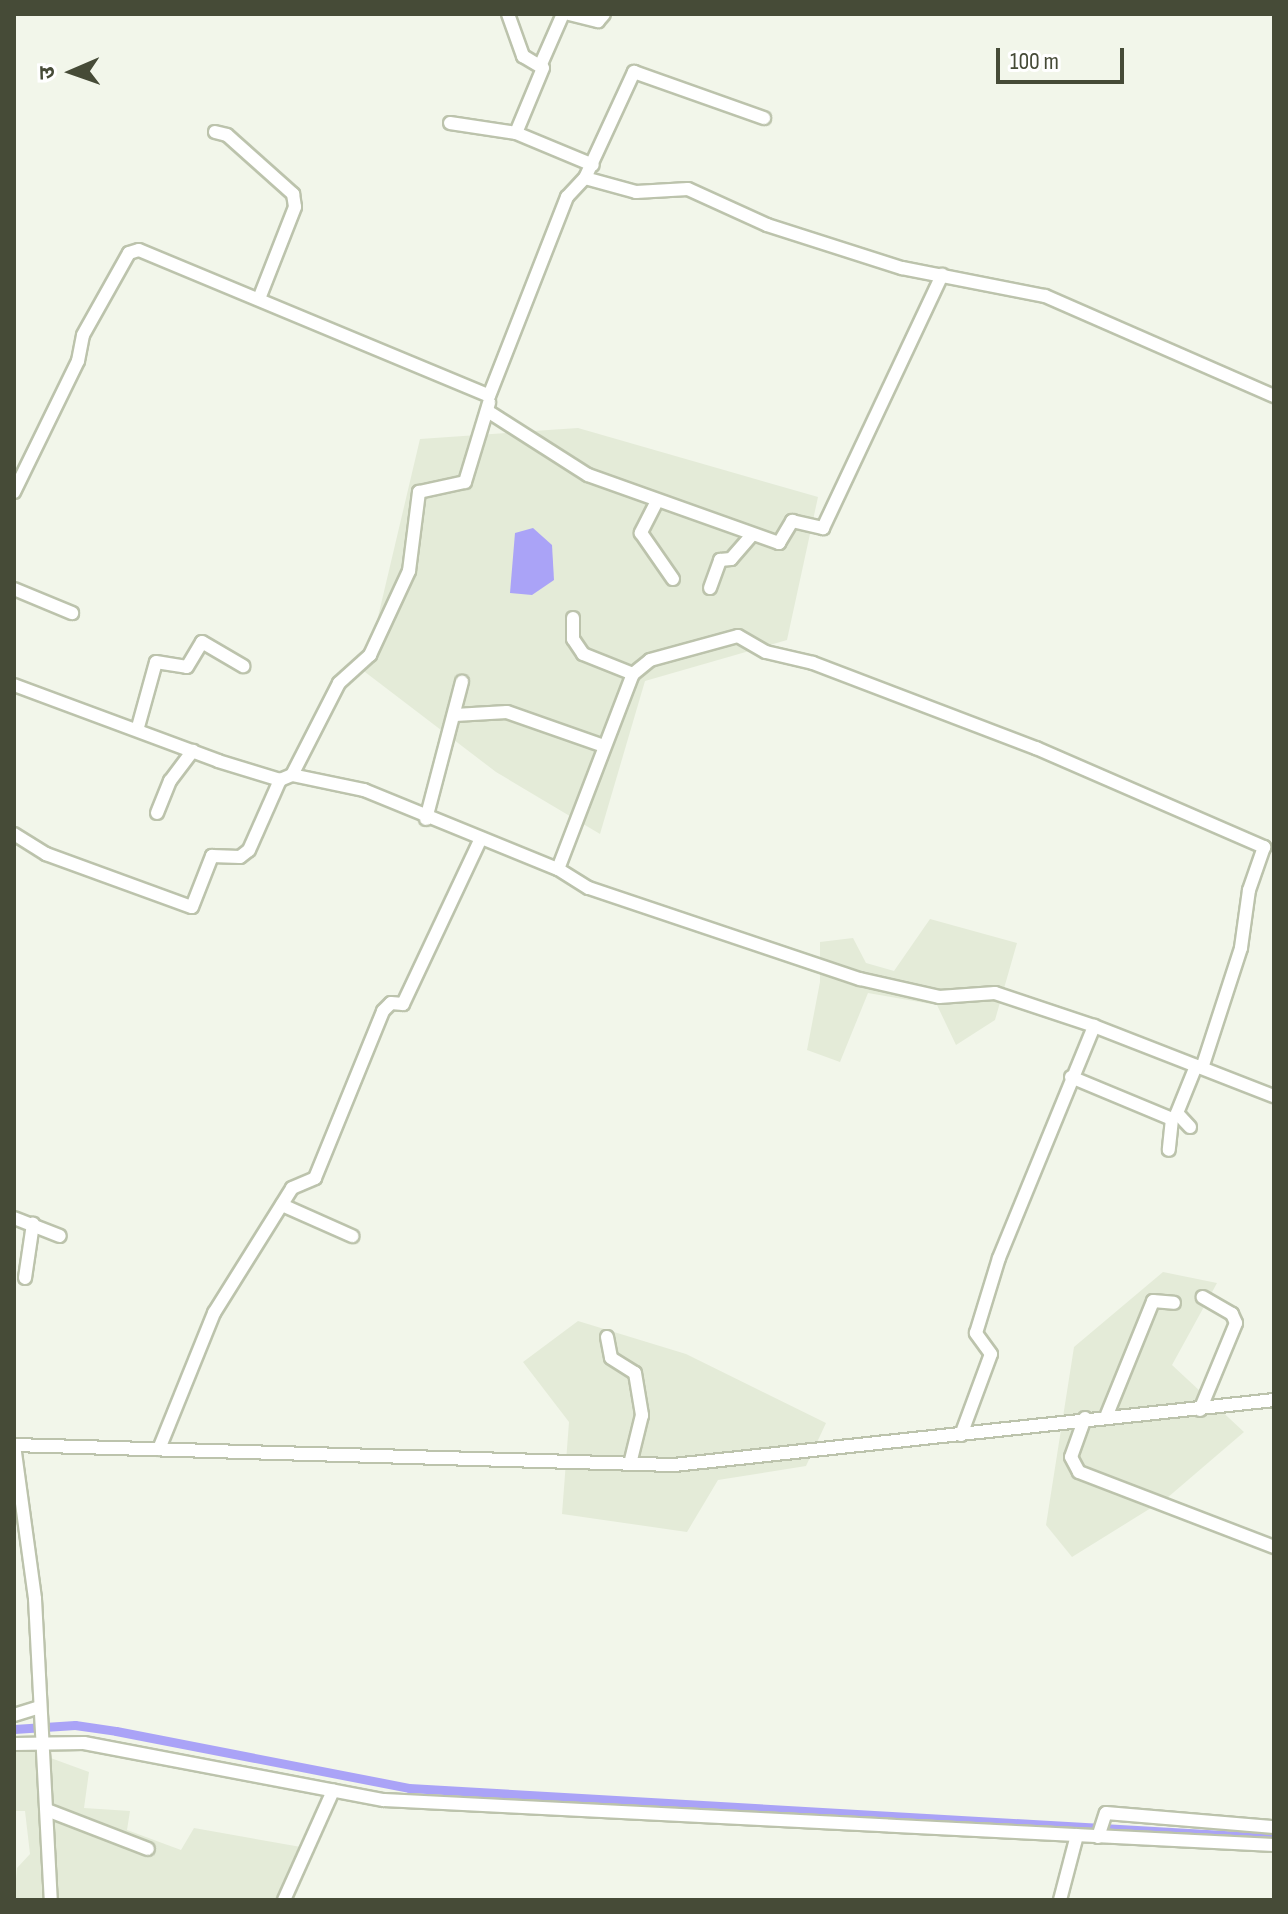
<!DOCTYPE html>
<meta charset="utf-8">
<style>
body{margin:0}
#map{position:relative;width:1288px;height:1914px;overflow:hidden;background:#f2f6ea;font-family:"Sofia Sans Condensed","Noto Sans Devanagari",sans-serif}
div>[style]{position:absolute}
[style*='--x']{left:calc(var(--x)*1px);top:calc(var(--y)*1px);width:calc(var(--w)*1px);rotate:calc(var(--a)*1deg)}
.residential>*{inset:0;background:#e4ebd8}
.water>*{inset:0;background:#aaa3f7}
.canal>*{height:9px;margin:-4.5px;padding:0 4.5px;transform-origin:4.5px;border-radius:4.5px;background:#aaa3f7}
.roads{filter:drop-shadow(2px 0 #bcc3ac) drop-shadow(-2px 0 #bcc3ac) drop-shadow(0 2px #bcc3ac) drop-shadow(0 -2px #bcc3ac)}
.minor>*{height:12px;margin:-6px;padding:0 6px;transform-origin:6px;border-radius:6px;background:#fff}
span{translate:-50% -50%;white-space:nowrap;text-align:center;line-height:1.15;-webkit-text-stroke:7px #fff;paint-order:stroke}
.frame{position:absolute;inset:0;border:16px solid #464b37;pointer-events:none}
.north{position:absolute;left:32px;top:32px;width:80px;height:80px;-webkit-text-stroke:6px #fff;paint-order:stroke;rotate:268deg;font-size:22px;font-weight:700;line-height:32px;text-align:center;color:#464b37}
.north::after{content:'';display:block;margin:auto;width:28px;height:36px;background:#464b37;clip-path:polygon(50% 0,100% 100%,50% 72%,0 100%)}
.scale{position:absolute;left:996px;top:48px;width:128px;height:36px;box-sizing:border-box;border:4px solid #464b37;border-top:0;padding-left:10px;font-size:24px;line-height:28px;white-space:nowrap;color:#464b37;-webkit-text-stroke:6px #fff;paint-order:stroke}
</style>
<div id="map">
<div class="residential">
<div style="clip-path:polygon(578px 428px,818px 497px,787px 640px,645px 681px,600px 834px,496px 772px,365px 672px,420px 439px)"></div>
<div style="clip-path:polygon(930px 919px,1017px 943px,995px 1020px,956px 1045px,937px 1005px,868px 993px,840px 1062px,807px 1050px,820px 982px,820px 942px,853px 938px,866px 963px,894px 971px)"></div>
<div style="clip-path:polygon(1163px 1272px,1217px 1283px,1172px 1365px,1244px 1432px,1167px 1498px,1072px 1557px,1046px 1525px,1074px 1347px)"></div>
<div style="clip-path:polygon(578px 1321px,686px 1354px,826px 1423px,806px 1466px,718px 1480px,687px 1532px,562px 1514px,569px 1422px,523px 1362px)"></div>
<div style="clip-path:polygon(15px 1745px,89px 1772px,84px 1808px,130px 1811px,127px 1830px,181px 1850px,194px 1828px,301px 1847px,287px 1900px,14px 1900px,17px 1868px,30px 1854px,25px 1811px,14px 1811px)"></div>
</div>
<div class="water">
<div style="clip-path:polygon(533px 528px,552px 545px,554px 580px,532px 595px,510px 593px,515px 533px)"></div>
</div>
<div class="canal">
<div style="--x:14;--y:1729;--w:61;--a:-3.8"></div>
<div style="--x:75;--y:1725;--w:41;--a:8.3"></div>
<div style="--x:116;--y:1731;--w:298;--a:11"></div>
<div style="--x:409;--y:1788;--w:866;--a:3.31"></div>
</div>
<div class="roads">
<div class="minor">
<div style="--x:508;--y:14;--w:45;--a:70.3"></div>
<div style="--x:523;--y:56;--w:23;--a:31"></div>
<div style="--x:543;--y:68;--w:70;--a:112.6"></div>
<div style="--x:569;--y:14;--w:30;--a:14"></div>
<div style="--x:598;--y:21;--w:9;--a:-49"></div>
<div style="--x:541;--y:64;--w:55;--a:-66.3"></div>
<div style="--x:450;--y:123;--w:67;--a:8.6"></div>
<div style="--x:516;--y:133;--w:83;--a:22.6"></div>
<div style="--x:215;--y:132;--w:12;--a:14"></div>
<div style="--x:227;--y:135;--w:89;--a:41.8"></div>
<div style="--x:293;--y:194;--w:13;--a:81"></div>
<div style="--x:295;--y:207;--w:99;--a:111.4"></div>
<div style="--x:585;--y:178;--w:117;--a:-65.2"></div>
<div style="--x:634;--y:72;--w:138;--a:19.5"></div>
<div style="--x:489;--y:412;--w:117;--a:32.5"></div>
<div style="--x:588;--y:475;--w:203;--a:19.6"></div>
<div style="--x:779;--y:543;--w:26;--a:-59"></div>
<div style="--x:792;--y:521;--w:32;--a:13"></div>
<div style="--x:823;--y:528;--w:280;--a:-64.8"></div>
<div style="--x:14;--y:492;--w:146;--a:-64"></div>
<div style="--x:78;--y:361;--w:26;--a:-79"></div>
<div style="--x:83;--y:335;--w:94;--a:-60.7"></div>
<div style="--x:129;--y:253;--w:10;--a:-17"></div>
<div style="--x:139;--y:250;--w:379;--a:22.6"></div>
<div style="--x:489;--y:396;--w:214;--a:-68.6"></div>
<div style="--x:567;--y:197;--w:26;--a:-47"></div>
<div style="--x:585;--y:178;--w:53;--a:15.4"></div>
<div style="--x:636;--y:192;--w:52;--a:-3.3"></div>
<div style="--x:688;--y:189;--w:87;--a:24.5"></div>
<div style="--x:767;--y:225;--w:142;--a:17.7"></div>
<div style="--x:902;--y:268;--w:146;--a:11.1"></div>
<div style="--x:1045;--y:296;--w:250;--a:23.6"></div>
<div style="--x:657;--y:501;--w:36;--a:117"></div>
<div style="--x:641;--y:533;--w:56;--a:55.2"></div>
<div style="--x:710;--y:588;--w:30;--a:-70"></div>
<div style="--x:720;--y:560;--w:11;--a:-5"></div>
<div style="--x:731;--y:559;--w:30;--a:-49"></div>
<div style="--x:14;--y:589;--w:63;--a:22.5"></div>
<div style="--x:573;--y:618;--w:21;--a:90"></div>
<div style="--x:573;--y:639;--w:18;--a:56"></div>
<div style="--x:583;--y:654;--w:54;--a:21.8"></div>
<div style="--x:14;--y:685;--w:218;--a:20.4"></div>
<div style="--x:218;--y:761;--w:65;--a:17"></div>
<div style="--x:280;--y:780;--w:13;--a:-23"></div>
<div style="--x:292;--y:775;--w:74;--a:11.8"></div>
<div style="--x:364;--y:790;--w:209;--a:22.2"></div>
<div style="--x:558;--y:869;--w:36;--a:32"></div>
<div style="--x:589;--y:888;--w:286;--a:18.6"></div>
<div style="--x:860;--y:979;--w:81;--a:12.8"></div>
<div style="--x:939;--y:997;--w:56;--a:-4.1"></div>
<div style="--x:995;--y:993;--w:104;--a:18.4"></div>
<div style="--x:455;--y:715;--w:52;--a:-3.3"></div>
<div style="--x:507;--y:712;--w:103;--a:19.3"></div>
<div style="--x:138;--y:727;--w:67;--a:-74.5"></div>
<div style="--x:156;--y:662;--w:31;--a:9"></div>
<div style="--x:187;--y:667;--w:29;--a:-59"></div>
<div style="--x:202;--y:642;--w:48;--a:30.3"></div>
<div style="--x:292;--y:775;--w:103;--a:-62.9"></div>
<div style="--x:339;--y:683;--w:42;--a:-42.1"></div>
<div style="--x:370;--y:655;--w:93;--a:-65.1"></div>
<div style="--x:409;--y:571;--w:80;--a:-82.8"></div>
<div style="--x:419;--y:492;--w:47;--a:-12.3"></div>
<div style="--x:465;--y:482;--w:83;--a:-73.1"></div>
<div style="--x:157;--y:813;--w:35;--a:-68"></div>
<div style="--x:170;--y:781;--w:38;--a:-53"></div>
<div style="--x:426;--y:819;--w:142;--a:-75.3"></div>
<div style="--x:14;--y:834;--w:38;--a:32"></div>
<div style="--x:46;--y:854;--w:155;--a:20"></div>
<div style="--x:192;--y:907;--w:55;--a:-68.6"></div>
<div style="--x:212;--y:856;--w:28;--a:2"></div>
<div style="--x:240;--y:857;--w:11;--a:-38"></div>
<div style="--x:249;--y:850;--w:77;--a:-66.1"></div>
<div style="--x:558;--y:869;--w:209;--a:-69"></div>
<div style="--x:633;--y:674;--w:22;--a:-39"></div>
<div style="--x:650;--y:660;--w:91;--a:-15.3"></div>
<div style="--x:738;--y:636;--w:32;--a:30"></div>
<div style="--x:766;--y:652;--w:48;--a:13.2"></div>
<div style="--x:813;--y:663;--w:239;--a:20.9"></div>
<div style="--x:1036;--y:748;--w:249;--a:23.5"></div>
<div style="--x:1264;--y:847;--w:46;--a:109.2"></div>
<div style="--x:1249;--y:890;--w:59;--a:97.9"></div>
<div style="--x:1241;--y:948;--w:126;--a:108"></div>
<div style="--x:1071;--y:1077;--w:109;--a:22.6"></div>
<div style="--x:1172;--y:1119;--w:31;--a:96"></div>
<div style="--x:1190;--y:1127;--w:19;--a:-133"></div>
<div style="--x:1177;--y:1113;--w:51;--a:-68"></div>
<div style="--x:282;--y:1205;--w:77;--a:23.9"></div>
<div style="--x:14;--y:1218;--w:49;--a:21.4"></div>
<div style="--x:25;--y:1278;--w:55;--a:-81.6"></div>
<div style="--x:607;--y:1337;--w:21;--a:79"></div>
<div style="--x:611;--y:1358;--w:28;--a:32"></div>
<div style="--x:635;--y:1373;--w:43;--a:80.5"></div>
<div style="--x:642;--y:1415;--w:50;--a:103.8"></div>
<div style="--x:1200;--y:1410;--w:94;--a:-67.5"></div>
<div style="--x:1236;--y:1323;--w:10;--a:-114"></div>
<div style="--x:1232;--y:1314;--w:34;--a:-150"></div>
<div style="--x:1106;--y:1417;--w:125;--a:-67.9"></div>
<div style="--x:1153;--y:1301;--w:21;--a:5"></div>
<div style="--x:1085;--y:1418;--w:41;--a:109.7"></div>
<div style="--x:1071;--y:1457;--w:17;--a:62"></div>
<div style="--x:1079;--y:1472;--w:209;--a:21"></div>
<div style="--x:961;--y:1435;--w:86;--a:-69.7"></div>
<div style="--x:991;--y:1354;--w:26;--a:-126"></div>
<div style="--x:976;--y:1333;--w:78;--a:-73"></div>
<div style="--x:999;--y:1258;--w:251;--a:-67.7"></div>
<div style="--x:1094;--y:1026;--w:193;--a:21.3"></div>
<div style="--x:14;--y:1445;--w:660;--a:1.74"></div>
<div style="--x:674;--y:1465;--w:604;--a:-6.18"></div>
<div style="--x:14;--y:1445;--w:155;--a:82.2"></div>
<div style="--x:35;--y:1599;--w:301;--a:87"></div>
<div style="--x:159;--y:1449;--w:147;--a:-68"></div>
<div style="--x:214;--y:1313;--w:147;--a:-58"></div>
<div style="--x:292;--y:1188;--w:25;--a:-23"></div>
<div style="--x:315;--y:1178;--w:180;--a:-67.8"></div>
<div style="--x:383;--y:1011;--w:11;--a:-45"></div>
<div style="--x:391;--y:1003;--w:12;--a:5"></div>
<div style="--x:403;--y:1004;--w:183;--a:-64.8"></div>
<div style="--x:14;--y:1715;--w:27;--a:-17"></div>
<div style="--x:14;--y:1744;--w:70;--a:-0.8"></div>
<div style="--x:84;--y:1743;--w:305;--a:10.8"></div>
<div style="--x:384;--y:1800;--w:891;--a:2.89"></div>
<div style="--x:47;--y:1810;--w:108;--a:21.1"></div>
<div style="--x:1098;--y:1837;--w:25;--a:-72"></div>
<div style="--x:1106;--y:1813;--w:169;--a:4.8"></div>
<div style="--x:284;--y:1900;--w:120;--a:-65.8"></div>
<div style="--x:1060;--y:1900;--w:67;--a:-75.3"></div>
</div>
</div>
<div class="frame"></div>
<div class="north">उ</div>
<div class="scale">100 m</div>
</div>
